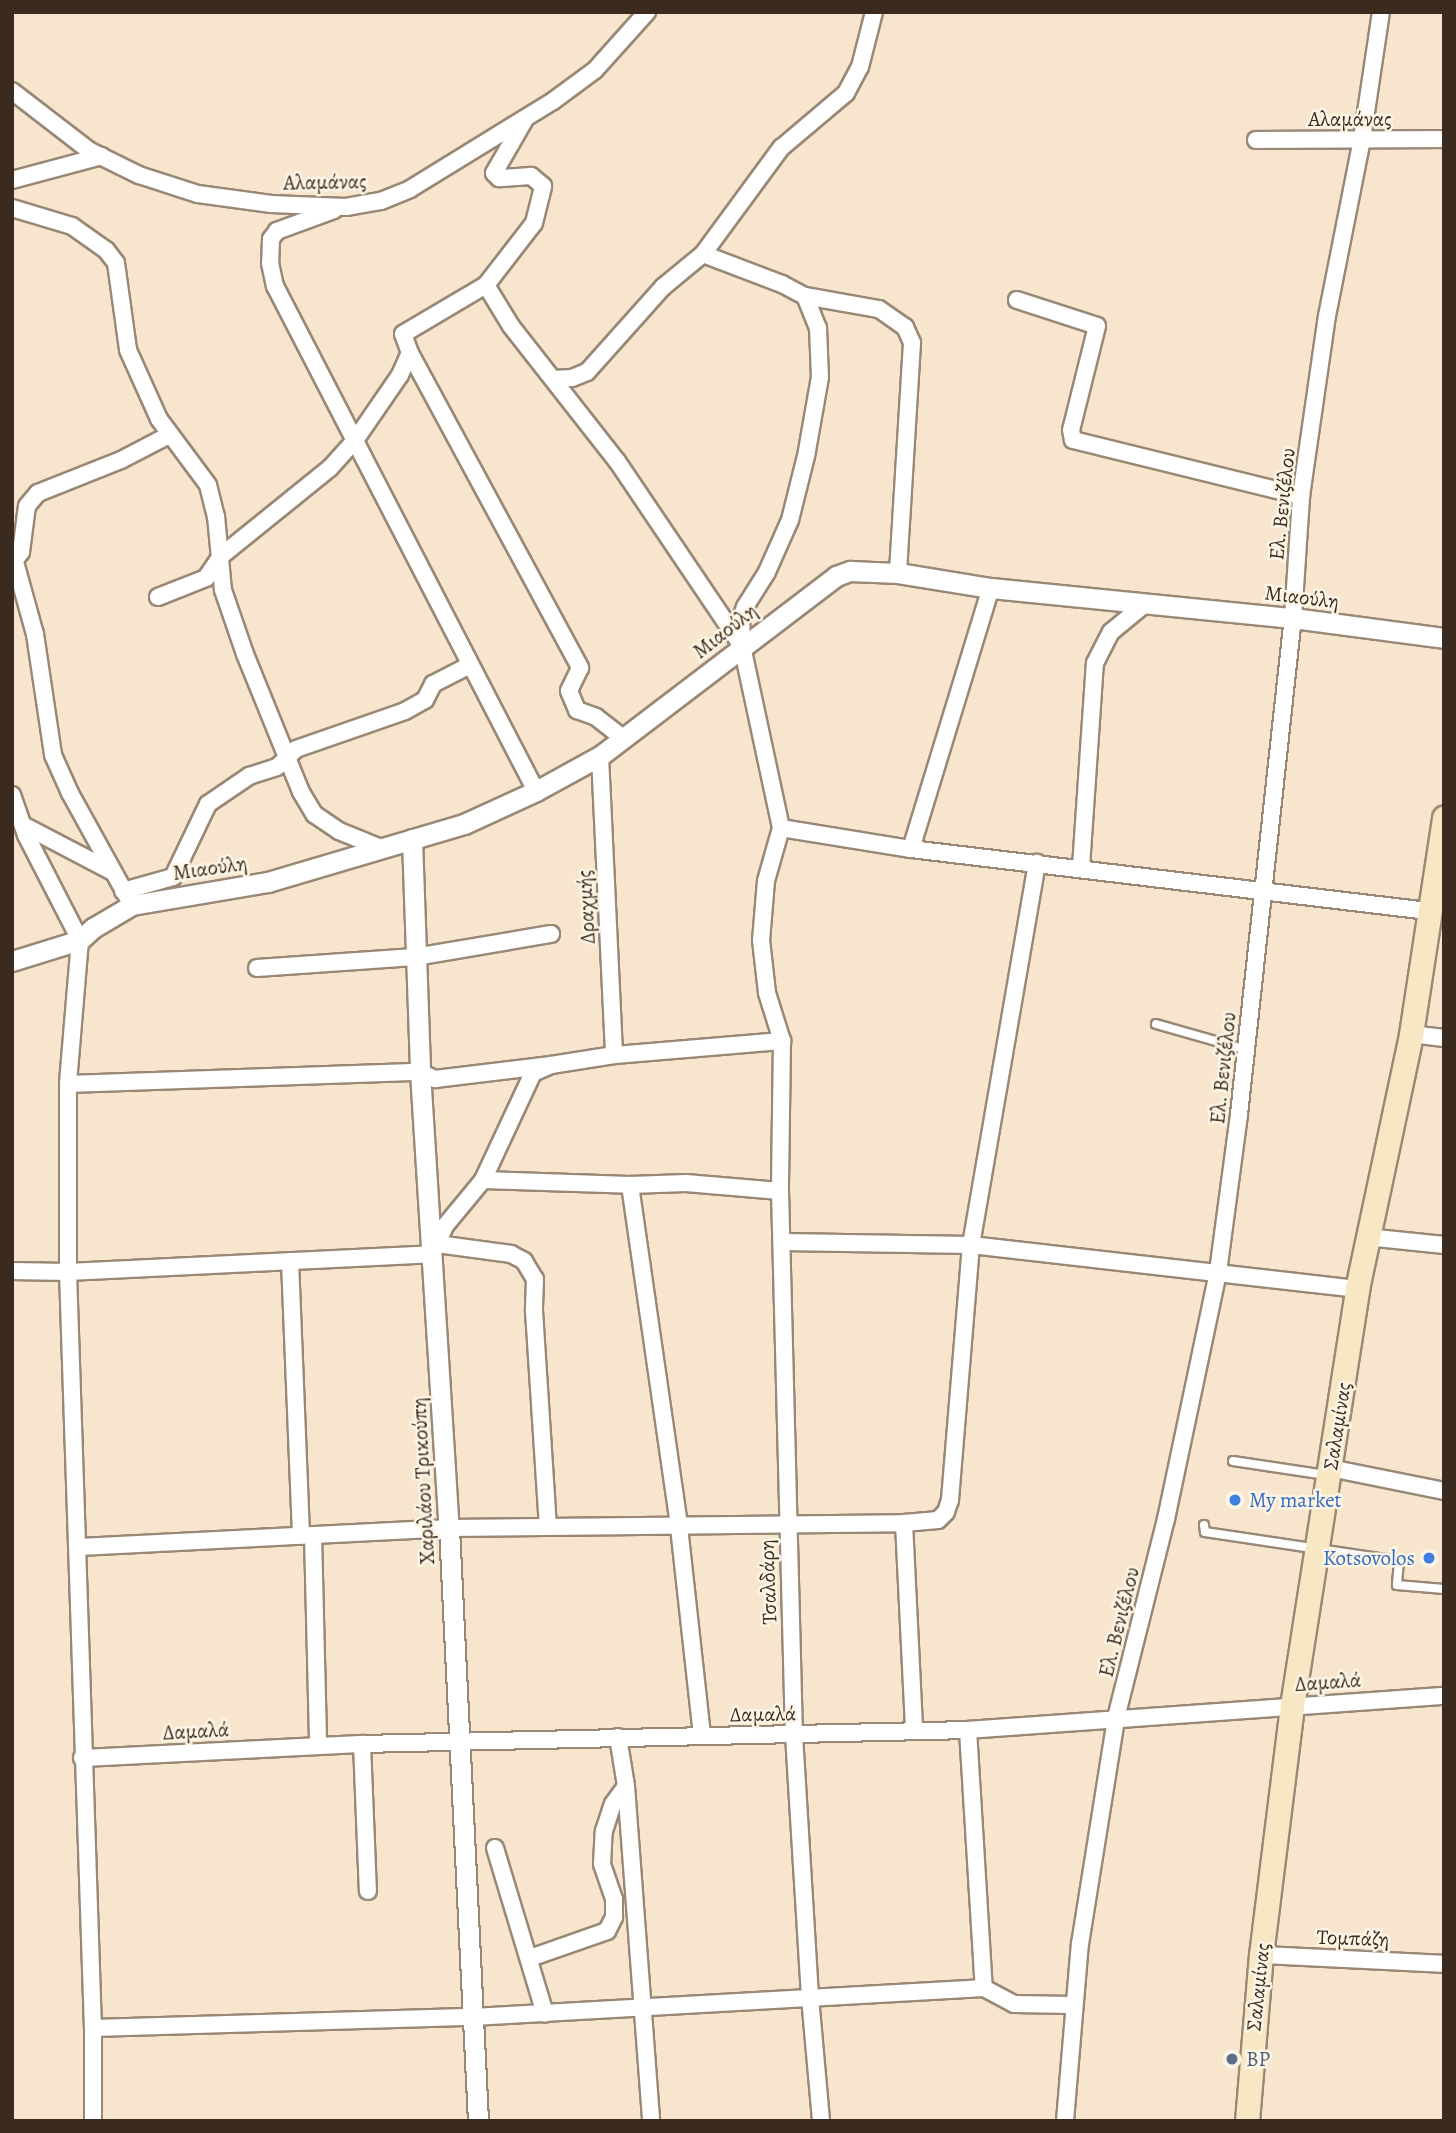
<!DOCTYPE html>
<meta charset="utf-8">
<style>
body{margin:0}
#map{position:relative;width:1456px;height:2133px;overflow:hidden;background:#f7e5cd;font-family:Alegreya,serif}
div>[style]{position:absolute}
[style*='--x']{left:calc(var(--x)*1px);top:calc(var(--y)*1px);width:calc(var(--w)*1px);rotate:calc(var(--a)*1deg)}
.roads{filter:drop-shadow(2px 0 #998876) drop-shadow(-2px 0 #998876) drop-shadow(0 2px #998876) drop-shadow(0 -2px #998876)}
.service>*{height:8px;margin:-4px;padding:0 4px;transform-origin:4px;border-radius:4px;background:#fff}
.minor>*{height:16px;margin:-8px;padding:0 8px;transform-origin:8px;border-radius:8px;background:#fff}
.tertiary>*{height:19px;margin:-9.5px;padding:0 9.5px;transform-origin:9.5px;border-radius:9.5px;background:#fff}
.secondary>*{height:23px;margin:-11.5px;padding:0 11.5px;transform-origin:11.5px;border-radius:11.5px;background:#f7e8c3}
.dots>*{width:19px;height:19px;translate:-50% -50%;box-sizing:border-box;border:4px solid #fcf5e5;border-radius:50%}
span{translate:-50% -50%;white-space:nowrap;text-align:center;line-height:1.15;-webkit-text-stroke:5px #fcf5e5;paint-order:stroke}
.street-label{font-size:21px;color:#3b2a1e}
.shop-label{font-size:21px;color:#366cbe}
.left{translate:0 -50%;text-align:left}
.right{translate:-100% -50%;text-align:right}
.service-label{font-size:21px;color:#4e5e75}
.frame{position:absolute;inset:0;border:14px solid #3b2a1e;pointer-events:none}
</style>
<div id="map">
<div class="roads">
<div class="service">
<div style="--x:1156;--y:1024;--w:95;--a:15.9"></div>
<div style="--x:1233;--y:1461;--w:94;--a:8.6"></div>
<div style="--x:1204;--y:1525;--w:7;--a:82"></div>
<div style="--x:1205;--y:1532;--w:196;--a:8.5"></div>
<div style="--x:1399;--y:1561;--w:24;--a:95"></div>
<div style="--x:1397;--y:1585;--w:47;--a:4.9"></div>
</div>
<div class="minor">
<div style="--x:12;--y:91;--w:98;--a:37.6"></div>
<div style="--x:90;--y:151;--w:55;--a:26.1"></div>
<div style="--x:139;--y:175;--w:62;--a:17.9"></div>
<div style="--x:198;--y:194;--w:74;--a:7.8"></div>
<div style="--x:271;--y:204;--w:75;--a:2.3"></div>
<div style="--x:346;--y:207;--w:36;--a:-10"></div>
<div style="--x:381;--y:201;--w:31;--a:-22"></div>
<div style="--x:410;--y:189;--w:168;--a:-31.6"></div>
<div style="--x:553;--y:101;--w:52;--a:-36.4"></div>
<div style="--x:595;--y:70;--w:78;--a:-48.1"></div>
<div style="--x:1256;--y:140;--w:188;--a:-0.3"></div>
<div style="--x:12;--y:180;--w:93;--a:-14.9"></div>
<div style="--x:12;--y:208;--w:63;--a:16.7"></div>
<div style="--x:72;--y:226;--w:42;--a:35.2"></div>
<div style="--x:106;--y:250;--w:16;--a:52"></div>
<div style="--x:116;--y:263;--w:88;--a:82.1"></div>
<div style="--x:128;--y:350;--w:76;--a:65.8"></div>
<div style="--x:159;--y:419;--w:82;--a:53.4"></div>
<div style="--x:208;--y:485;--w:32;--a:76"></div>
<div style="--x:216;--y:516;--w:74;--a:84.6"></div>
<div style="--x:223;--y:590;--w:68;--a:71"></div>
<div style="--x:245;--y:654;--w:149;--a:67.9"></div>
<div style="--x:301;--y:792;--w:26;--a:59"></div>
<div style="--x:314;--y:814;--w:30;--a:34"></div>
<div style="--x:339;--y:831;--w:45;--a:22"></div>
<div style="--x:334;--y:210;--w:61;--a:159.8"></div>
<div style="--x:277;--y:231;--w:10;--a:127"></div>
<div style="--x:271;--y:239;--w:24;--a:92"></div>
<div style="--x:270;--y:263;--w:24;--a:78"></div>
<div style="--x:275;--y:286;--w:568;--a:62.67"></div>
<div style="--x:703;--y:254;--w:85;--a:20.8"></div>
<div style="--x:782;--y:284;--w:26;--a:28"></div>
<div style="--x:805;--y:296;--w:35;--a:68"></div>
<div style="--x:818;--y:328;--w:49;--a:87.7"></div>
<div style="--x:820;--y:377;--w:80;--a:100"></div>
<div style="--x:806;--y:456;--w:66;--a:104"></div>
<div style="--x:790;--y:520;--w:57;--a:113.9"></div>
<div style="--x:767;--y:572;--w:41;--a:122.2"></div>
<div style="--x:745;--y:607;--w:12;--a:110"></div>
<div style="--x:741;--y:618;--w:28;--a:88"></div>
<div style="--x:742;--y:646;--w:186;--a:77.9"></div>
<div style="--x:781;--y:828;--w:132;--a:9.2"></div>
<div style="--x:911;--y:849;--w:521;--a:6.84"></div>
<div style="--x:486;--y:285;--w:48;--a:58.6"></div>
<div style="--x:511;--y:326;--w:172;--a:51.9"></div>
<div style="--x:617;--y:461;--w:223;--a:56"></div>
<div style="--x:805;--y:296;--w:75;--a:10"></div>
<div style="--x:879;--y:309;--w:32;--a:35"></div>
<div style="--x:905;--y:327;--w:17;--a:66"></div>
<div style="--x:912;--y:343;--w:230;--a:93.5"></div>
<div style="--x:1017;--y:300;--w:84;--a:18"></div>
<div style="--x:1097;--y:326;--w:107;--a:104"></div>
<div style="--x:1071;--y:430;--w:10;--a:79"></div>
<div style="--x:1073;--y:440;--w:235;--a:13.8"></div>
<div style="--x:410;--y:353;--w:358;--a:61.6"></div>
<div style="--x:580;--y:668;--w:25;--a:116"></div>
<div style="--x:569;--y:691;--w:21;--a:67"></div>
<div style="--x:577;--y:710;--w:20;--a:20"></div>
<div style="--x:596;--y:717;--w:36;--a:38"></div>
<div style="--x:553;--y:379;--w:19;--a:-3"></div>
<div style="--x:572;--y:378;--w:16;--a:-22"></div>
<div style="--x:587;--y:372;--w:114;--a:-48.2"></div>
<div style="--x:663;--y:287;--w:52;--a:-39.5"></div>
<div style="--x:703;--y:254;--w:132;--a:-53.7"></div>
<div style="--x:781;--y:148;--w:85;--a:-40.2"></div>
<div style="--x:846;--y:93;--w:30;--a:-62"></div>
<div style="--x:860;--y:67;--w:57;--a:-75.7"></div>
<div style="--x:15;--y:562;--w:75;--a:74.5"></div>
<div style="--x:35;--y:634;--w:122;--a:81.5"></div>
<div style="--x:53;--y:755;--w:42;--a:65.9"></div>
<div style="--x:70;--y:793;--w:122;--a:61.1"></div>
<div style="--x:12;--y:564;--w:15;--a:-53"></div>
<div style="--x:21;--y:552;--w:46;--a:-82.6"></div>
<div style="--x:27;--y:506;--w:17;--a:-50"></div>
<div style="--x:38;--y:493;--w:89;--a:-21.7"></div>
<div style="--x:121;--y:460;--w:54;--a:-27.5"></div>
<div style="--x:158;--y:597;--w:52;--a:-21.6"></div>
<div style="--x:206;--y:578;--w:27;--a:-56"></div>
<div style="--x:221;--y:556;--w:140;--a:-38.9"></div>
<div style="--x:330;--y:468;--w:39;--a:-48"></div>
<div style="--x:356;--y:439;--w:78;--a:-55.5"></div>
<div style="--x:400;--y:375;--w:24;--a:-66"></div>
<div style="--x:410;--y:353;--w:20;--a:-110"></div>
<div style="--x:403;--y:334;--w:96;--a:-30.6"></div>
<div style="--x:486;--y:285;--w:78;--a:-52.3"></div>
<div style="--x:534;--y:223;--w:38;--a:-76"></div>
<div style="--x:543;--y:186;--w:16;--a:-140"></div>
<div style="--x:531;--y:176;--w:32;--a:176"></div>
<div style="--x:499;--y:178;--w:7;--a:-135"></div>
<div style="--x:494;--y:173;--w:60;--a:-60"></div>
<div style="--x:600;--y:756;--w:299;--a:87.3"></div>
<div style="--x:12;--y:795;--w:42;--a:70.7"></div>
<div style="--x:26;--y:835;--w:118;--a:62.8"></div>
<div style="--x:80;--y:940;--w:144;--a:94.8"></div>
<div style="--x:68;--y:1084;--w:188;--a:90"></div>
<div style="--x:68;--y:1272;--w:756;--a:88.11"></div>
<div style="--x:93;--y:2028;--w:93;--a:90"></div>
<div style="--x:23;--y:825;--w:99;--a:27.6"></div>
<div style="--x:781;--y:828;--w:55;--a:105.8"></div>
<div style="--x:766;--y:881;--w:59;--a:94.8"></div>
<div style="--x:761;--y:940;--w:53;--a:83.5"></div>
<div style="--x:767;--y:993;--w:50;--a:72.6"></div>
<div style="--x:782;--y:1041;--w:150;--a:90.8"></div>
<div style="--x:780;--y:1191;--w:544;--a:88.53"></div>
<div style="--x:794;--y:1735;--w:262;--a:86.5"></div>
<div style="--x:810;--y:1997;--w:124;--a:84.9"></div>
<div style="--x:911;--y:849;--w:273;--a:-73"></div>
<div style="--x:1081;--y:867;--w:204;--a:-86.1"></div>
<div style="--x:1095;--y:663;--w:35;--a:-63"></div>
<div style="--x:1111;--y:632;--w:44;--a:-39.5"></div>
<div style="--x:123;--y:891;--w:52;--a:-15.6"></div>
<div style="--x:173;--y:877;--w:81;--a:-64.4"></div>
<div style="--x:208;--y:804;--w:50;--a:-34.3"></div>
<div style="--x:249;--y:776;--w:29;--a:-18"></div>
<div style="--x:277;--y:767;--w:26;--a:-43"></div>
<div style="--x:296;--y:749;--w:115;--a:-19.2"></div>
<div style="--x:405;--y:711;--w:23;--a:-29"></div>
<div style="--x:425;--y:700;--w:18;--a:-63"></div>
<div style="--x:433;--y:684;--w:42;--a:-27.2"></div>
<div style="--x:257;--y:968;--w:158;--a:-4"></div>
<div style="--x:415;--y:957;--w:138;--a:-9.6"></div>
<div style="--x:1411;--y:1034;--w:33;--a:7"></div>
<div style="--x:68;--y:1084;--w:352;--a:-2"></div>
<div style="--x:420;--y:1072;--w:17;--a:25"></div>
<div style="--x:435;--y:1079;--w:117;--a:-6.9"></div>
<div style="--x:483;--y:1180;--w:118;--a:-65"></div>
<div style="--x:533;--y:1073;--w:20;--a:-24"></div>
<div style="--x:551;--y:1065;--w:64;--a:-9"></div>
<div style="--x:614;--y:1055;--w:169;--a:-4.8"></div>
<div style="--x:630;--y:1185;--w:345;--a:81.8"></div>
<div style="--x:679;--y:1527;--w:209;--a:83.7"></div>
<div style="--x:1367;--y:1237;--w:77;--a:5.9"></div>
<div style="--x:783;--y:1242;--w:188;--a:0.9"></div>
<div style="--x:971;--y:1245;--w:388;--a:6.5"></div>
<div style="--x:437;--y:1244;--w:75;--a:7.7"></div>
<div style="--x:511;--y:1254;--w:15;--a:28"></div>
<div style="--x:524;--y:1261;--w:21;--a:59"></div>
<div style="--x:535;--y:1279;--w:32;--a:92"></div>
<div style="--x:534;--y:1311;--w:214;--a:86.3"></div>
<div style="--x:290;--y:1261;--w:275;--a:87.7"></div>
<div style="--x:12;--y:1271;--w:56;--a:1"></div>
<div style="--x:68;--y:1272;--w:364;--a:-2.8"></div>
<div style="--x:432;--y:1254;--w:31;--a:-65"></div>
<div style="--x:445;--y:1226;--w:60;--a:-50.4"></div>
<div style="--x:483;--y:1180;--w:147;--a:1.9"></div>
<div style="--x:630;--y:1185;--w:56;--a:-2"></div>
<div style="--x:686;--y:1183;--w:94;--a:4.9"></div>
<div style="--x:1330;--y:1468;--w:116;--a:11.4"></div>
<div style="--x:904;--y:1523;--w:208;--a:87.2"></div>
<div style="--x:313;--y:1535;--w:211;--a:88.6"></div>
<div style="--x:78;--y:1547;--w:371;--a:-2.9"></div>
<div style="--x:449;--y:1528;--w:455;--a:-0.6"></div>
<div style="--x:904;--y:1523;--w:34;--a:-5"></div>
<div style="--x:938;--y:1520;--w:11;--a:-45"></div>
<div style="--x:946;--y:1512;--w:13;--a:-72"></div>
<div style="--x:950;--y:1500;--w:256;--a:-85.3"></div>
<div style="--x:971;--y:1245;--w:388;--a:-80.2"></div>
<div style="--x:968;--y:1730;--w:258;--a:86.5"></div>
<div style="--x:618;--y:1737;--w:50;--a:80.7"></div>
<div style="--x:626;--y:1786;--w:336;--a:85.7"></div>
<div style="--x:362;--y:1744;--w:147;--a:87.7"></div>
<div style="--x:82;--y:1758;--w:280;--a:-2.9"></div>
<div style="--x:362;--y:1744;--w:606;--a:-1.32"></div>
<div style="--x:968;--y:1730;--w:477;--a:-4.1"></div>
<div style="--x:495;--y:1848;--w:173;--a:73.2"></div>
<div style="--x:1261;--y:1955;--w:183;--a:2.8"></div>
<div style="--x:530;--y:1958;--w:82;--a:-19.3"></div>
<div style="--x:607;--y:1931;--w:16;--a:-63"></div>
<div style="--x:614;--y:1917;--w:18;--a:-90"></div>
<div style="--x:614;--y:1899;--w:37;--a:-109"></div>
<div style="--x:602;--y:1864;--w:33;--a:-87"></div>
<div style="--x:604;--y:1831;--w:28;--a:-72"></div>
<div style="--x:613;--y:1804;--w:22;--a:-54"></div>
<div style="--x:93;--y:2028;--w:380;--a:-1.7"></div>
<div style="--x:473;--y:2017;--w:512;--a:-3.25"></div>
<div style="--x:984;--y:1988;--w:34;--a:28"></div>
<div style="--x:1014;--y:2004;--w:59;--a:1"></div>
<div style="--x:1065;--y:2121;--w:178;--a:-85.2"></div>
<div style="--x:1080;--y:1944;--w:229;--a:-80.9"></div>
<div style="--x:1116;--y:1718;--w:205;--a:-75.9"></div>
<div style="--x:1166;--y:1519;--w:252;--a:-78.1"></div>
<div style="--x:1218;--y:1272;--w:159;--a:-82.4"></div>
<div style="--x:1239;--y:1114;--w:499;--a:-83.8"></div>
<div style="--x:1293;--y:618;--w:122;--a:-86.2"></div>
<div style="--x:1301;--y:496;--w:182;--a:-81.8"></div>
<div style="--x:1327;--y:316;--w:180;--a:-78.8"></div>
<div style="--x:1362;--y:139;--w:128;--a:-81.5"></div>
</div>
<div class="tertiary">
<div style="--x:412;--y:839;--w:233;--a:88"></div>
<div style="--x:420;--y:1072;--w:457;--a:86.4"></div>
<div style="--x:449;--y:1528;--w:594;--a:87.2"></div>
<div style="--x:12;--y:961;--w:71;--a:-17.2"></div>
<div style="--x:80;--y:940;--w:18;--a:-43"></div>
<div style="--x:93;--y:928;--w:45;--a:-30.5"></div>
<div style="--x:132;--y:905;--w:138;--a:-9.6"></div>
<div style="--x:268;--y:882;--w:204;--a:-16.5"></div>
<div style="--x:464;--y:824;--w:79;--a:-24.6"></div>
<div style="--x:536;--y:791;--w:73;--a:-28.7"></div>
<div style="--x:600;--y:756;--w:297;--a:-37.3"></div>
<div style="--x:836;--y:576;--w:15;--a:-20"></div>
<div style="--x:850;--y:571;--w:48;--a:2.4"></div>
<div style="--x:898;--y:573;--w:94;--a:9.2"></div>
<div style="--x:991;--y:588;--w:303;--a:5.7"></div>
<div style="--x:1293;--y:618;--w:152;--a:7.5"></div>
</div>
<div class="secondary">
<div style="--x:1247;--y:2121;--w:167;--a:-85.2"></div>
<div style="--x:1261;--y:1955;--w:251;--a:-82.9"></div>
<div style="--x:1292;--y:1706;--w:422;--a:-81.1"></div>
<div style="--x:1357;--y:1289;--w:261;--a:-78"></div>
<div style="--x:1411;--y:1034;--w:219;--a:-81.3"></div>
</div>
</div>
<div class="dots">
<div style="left:1235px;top:1500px;background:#3f7fe0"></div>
<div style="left:1429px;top:1558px;background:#3f7fe0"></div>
<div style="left:1232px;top:2059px;background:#5c6f8a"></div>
</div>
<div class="street-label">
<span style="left:1350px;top:119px">Αλαμάνας</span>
<span style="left:325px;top:182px;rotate:-1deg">Αλαμάνας</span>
<span style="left:1282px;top:504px;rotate:-84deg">Ελ. Βενιζέλου</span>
<span style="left:1302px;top:597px;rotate:7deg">Μιαούλη</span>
<span style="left:725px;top:631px;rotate:-38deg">Μιαούλη</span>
<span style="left:210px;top:868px;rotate:-8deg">Μιαούλη</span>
<span style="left:586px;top:907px;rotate:-93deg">Δραχμής</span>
<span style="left:1223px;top:1068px;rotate:-84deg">Ελ. Βενιζέλου</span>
<span style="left:1337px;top:1426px;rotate:-81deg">Σαλαμίνας</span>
<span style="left:423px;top:1481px;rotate:-93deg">Χαριλάου Τρικούπη</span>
<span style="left:768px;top:1582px;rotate:-92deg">Τσαλδάρη</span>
<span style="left:1119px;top:1622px;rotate:-76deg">Ελ. Βενιζέλου</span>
<span style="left:1328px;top:1682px;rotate:-4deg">Δαμαλά</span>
<span style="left:763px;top:1714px;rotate:-1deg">Δαμαλά</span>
<span style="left:196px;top:1731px;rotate:-3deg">Δαμαλά</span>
<span style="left:1353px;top:1938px;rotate:2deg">Τομπάζη</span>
<span style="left:1258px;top:1987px;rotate:-84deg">Σαλαμίνας</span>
</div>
<div class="shop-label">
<span class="left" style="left:1249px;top:1500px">My market</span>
<span class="right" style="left:1415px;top:1558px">Kotsovolos</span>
</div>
<div class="service-label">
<span class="left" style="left:1246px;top:2059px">BP</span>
</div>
<div class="frame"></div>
</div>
